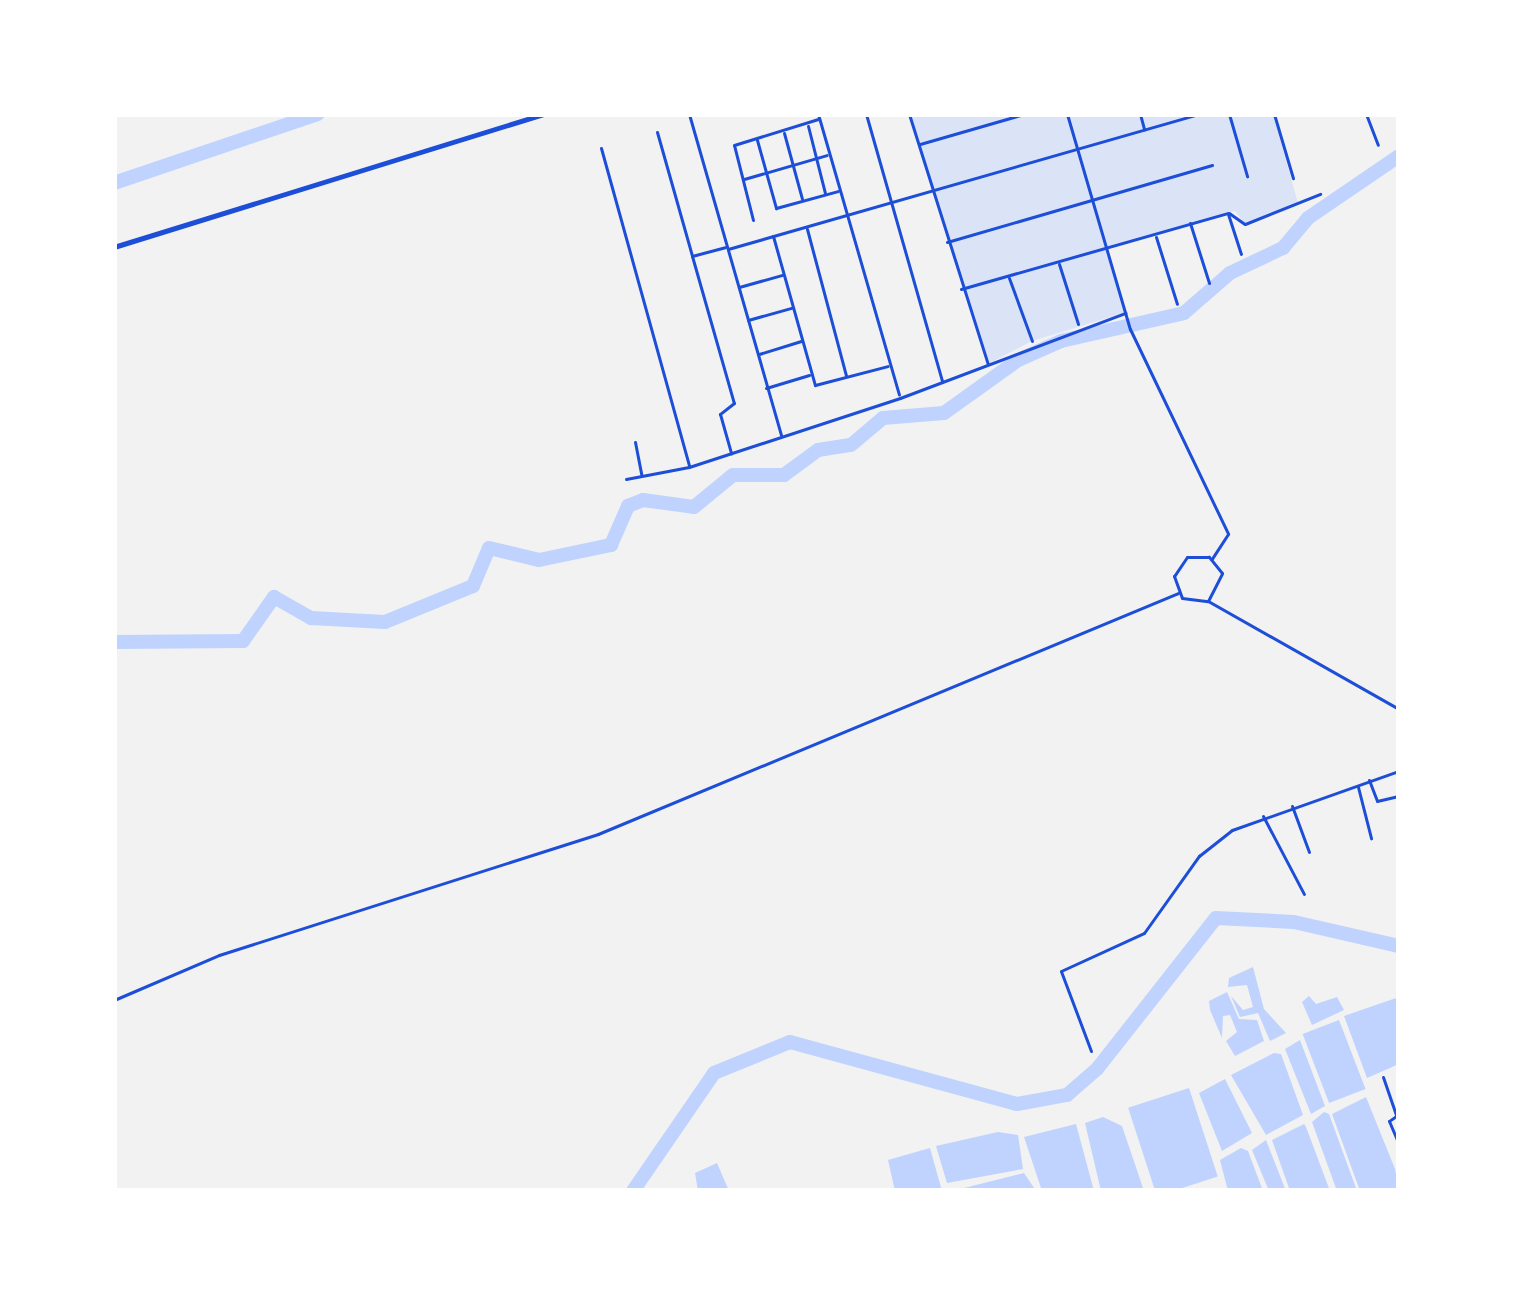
<!DOCTYPE html>
<style>
body{margin:0}
#map{position:relative;width:1513px;height:1305px;overflow:hidden;background:#f2f2f2;font-family:"Open Sans",sans-serif}
div>[style]{position:absolute}
[style*='--x']{left:calc(var(--x)*1px);top:calc(var(--y)*1px);width:calc(var(--w)*1px);rotate:calc(var(--a)*1deg)}
.green>*{inset:0;background:#dbe4f7}
.water>*{inset:0;background:#bfd3fe;transform-origin:0 0}
.river>*{height:14px;margin:-7px;padding:0 7px;transform-origin:7px;border-radius:7px;background:#bfd3fe}
.minor>*{height:3px;margin:-1.5px;padding:0 1.5px;transform-origin:1.5px;border-radius:1.5px;background:#1d4ed8}
.secondary>*{height:4.5px;margin:-2.25px;padding:0 2.25px;transform-origin:2.25px;border-radius:2.25px;background:#1d4ed8}
span{translate:-50% -50%;white-space:nowrap;text-align:center;line-height:1.15;-webkit-text-stroke:12px #fff;paint-order:stroke}
.frame{position:absolute;inset:0;border:117px solid #fff;pointer-events:none}
</style>
<div id="map">
<div class="green">
<div style="clip-path:polygon(910px 114px,1273px 114px,1298px 203px,1244px 223px,1235px 211px,1106px 248px,1124px 313px,1032px 341px,988px 364px)"></div>
</div>
<div class="water">
<div style="clip-path:polygon(1253px 967px,1264px 1009px,1286px 1033px,1270px 1041px,1258px 1013px,1240px 1017px,1231px 996px,1243px 1010px,1253px 1007px,1247px 985px,1228px 987px,1229px 978px)"></div>
<div style="clip-path:polygon(1227px 992px,1239px 1019px,1257px 1020px,1264px 1041px,1235px 1056px,1226px 1041px,1237px 1032px,1230px 1015px,1223px 1016px,1222px 1038px,1210px 1010px,1209px 1001px)"></div>
<div style="clip-path:polygon(1309px 996px,1316px 1004px,1337px 997px,1344px 1010px,1312px 1025px,1302px 1002px)"></div>
<div style="clip-path:polygon(1399px 997px,1399px 1064px,1367px 1078px,1344px 1016px)"></div>
<div style="left:1339px;top:1020px;width:74px;height:39px;rotate:69deg"></div>
<div style="clip-path:polygon(1300px 1040px,1325px 1106px,1311px 1114px,1285px 1049px)"></div>
<div style="clip-path:polygon(1274px 1053px,1281px 1054px,1303px 1115px,1266px 1135px,1231px 1075px)"></div>
<div style="clip-path:polygon(1225px 1079px,1252px 1133px,1222px 1151px,1199px 1093px)"></div>
<div style="left:1189px;top:1088px;width:93px;height:64px;rotate:72deg"></div>
<div style="clip-path:polygon(1366px 1097px,1395px 1169px,1399px 1191px,1360px 1191px,1332px 1114px)"></div>
<div style="clip-path:polygon(1324px 1112px,1329px 1114px,1357px 1191px,1337px 1191px,1312px 1122px)"></div>
<div style="clip-path:polygon(1103px 1117px,1122px 1126px,1144px 1191px,1101px 1191px,1085px 1123px)"></div>
<div style="clip-path:polygon(1076px 1124px,1094px 1191px,1042px 1191px,1024px 1137px)"></div>
<div style="clip-path:polygon(1304px 1124px,1306px 1127px,1330px 1191px,1290px 1191px,1272px 1140px)"></div>
<div style="clip-path:polygon(998px 1132px,1018px 1135px,1023px 1169px,947px 1183px,936px 1146px)"></div>
<div style="clip-path:polygon(1266px 1140px,1286px 1191px,1269px 1191px,1252px 1150px)"></div>
<div style="clip-path:polygon(930px 1148px,942px 1191px,895px 1191px,888px 1160px)"></div>
<div style="clip-path:polygon(1241px 1148px,1248px 1151px,1263px 1191px,1228px 1191px,1220px 1160px)"></div>
<div style="clip-path:polygon(717px 1163px,729px 1191px,698px 1191px,695px 1173px)"></div>
<div style="clip-path:polygon(1024px 1173px,1036px 1191px,952px 1191px)"></div>
</div>
<div class="river">
<div style="--x:114;--y:183;--w:215;--a:-18.7"></div>
<div style="--x:114;--y:642;--w:129;--a:-0.4"></div>
<div style="--x:243;--y:641;--w:54;--a:-54.8"></div>
<div style="--x:274;--y:597;--w:43;--a:29.6"></div>
<div style="--x:311;--y:618;--w:74;--a:3.1"></div>
<div style="--x:385;--y:622;--w:95;--a:-22.2"></div>
<div style="--x:473;--y:586;--w:41;--a:-67.2"></div>
<div style="--x:489;--y:548;--w:51;--a:13.5"></div>
<div style="--x:539;--y:560;--w:74;--a:-11.8"></div>
<div style="--x:611;--y:545;--w:43;--a:-66.4"></div>
<div style="--x:628;--y:506;--w:16;--a:-22"></div>
<div style="--x:643;--y:500;--w:51;--a:7.8"></div>
<div style="--x:694;--y:507;--w:50;--a:-39.4"></div>
<div style="--x:733;--y:475;--w:51;--a:0"></div>
<div style="--x:784;--y:475;--w:42;--a:-36.3"></div>
<div style="--x:818;--y:450;--w:33;--a:-9"></div>
<div style="--x:851;--y:445;--w:42;--a:-40.2"></div>
<div style="--x:883;--y:418;--w:61;--a:-4.7"></div>
<div style="--x:944;--y:413;--w:91;--a:-35.6"></div>
<div style="--x:1018;--y:360;--w:47;--a:-23.8"></div>
<div style="--x:1061;--y:341;--w:126;--a:-12.8"></div>
<div style="--x:1184;--y:313;--w:61;--a:-41"></div>
<div style="--x:1230;--y:273;--w:59;--a:-25.3"></div>
<div style="--x:1283;--y:248;--w:39;--a:-50"></div>
<div style="--x:1308;--y:218;--w:110;--a:-34.3"></div>
<div style="--x:633;--y:1191;--w:143;--a:-55.5"></div>
<div style="--x:714;--y:1073;--w:82;--a:-22.2"></div>
<div style="--x:790;--y:1042;--w:235;--a:15.3"></div>
<div style="--x:1017;--y:1104;--w:51;--a:-10.2"></div>
<div style="--x:1067;--y:1095;--w:40;--a:-41"></div>
<div style="--x:1097;--y:1069;--w:192;--a:-51.8"></div>
<div style="--x:1216;--y:918;--w:78;--a:2.9"></div>
<div style="--x:1294;--y:922;--w:108;--a:12.9"></div>
</div>
<div class="minor">
<div style="--x:689;--y:114;--w:334;--a:74"></div>
<div style="--x:818;--y:114;--w:292;--a:73.9"></div>
<div style="--x:866;--y:114;--w:278;--a:74.1"></div>
<div style="--x:909;--y:114;--w:262;--a:72.5"></div>
<div style="--x:1067;--y:114;--w:224;--a:73.7"></div>
<div style="--x:1130;--y:329;--w:227;--a:64.4"></div>
<div style="--x:1228;--y:534;--w:30;--a:123"></div>
<div style="--x:1140;--y:114;--w:16;--a:75"></div>
<div style="--x:1229;--y:114;--w:65;--a:73.8"></div>
<div style="--x:1274;--y:114;--w:67;--a:73.5"></div>
<div style="--x:1366;--y:114;--w:33;--a:69"></div>
<div style="--x:808;--y:126;--w:69;--a:75.8"></div>
<div style="--x:657;--y:132;--w:129;--a:74.2"></div>
<div style="--x:692;--y:256;--w:34;--a:-15"></div>
<div style="--x:784;--y:133;--w:68;--a:74.7"></div>
<div style="--x:757;--y:140;--w:71;--a:74.4"></div>
<div style="--x:776;--y:208;--w:64;--a:-15.3"></div>
<div style="--x:920;--y:144;--w:108;--a:-16.1"></div>
<div style="--x:601;--y:148;--w:329;--a:74.5"></div>
<div style="--x:744;--y:179;--w:86;--a:-16.1"></div>
<div style="--x:1229;--y:213;--w:19;--a:35"></div>
<div style="--x:1245;--y:224;--w:81;--a:-21.8"></div>
<div style="--x:1228;--y:214;--w:42;--a:72"></div>
<div style="--x:753;--y:220;--w:77;--a:-104.2"></div>
<div style="--x:734;--y:145;--w:88;--a:-17.2"></div>
<div style="--x:1190;--y:223;--w:63;--a:72.4"></div>
<div style="--x:807;--y:229;--w:152;--a:75.1"></div>
<div style="--x:773;--y:236;--w:155;--a:74.3"></div>
<div style="--x:815;--y:385;--w:75;--a:-14.6"></div>
<div style="--x:1156;--y:237;--w:70;--a:72.6"></div>
<div style="--x:947;--y:242;--w:276;--a:-16.2"></div>
<div style="--x:728;--y:249;--w:491;--a:-16"></div>
<div style="--x:692;--y:256;--w:153;--a:74.1"></div>
<div style="--x:734;--y:403;--w:18;--a:142"></div>
<div style="--x:720;--y:414;--w:41;--a:74.2"></div>
<div style="--x:1059;--y:264;--w:63;--a:72.4"></div>
<div style="--x:1009;--y:278;--w:67;--a:69.9"></div>
<div style="--x:739;--y:287;--w:45;--a:-15.6"></div>
<div style="--x:961;--y:289;--w:277;--a:-15.9"></div>
<div style="--x:748;--y:320;--w:45;--a:-15.6"></div>
<div style="--x:759;--y:354;--w:44;--a:-17.2"></div>
<div style="--x:766;--y:388;--w:45;--a:-16.8"></div>
<div style="--x:635;--y:442;--w:33;--a:79"></div>
<div style="--x:626;--y:479;--w:64;--a:-10.8"></div>
<div style="--x:689;--y:467;--w:222;--a:-18.1"></div>
<div style="--x:900;--y:398;--w:241;--a:-20.7"></div>
<div style="--x:1208;--y:601;--w:31;--a:-63"></div>
<div style="--x:1222;--y:573;--w:21;--a:-129"></div>
<div style="--x:1209;--y:557;--w:22;--a:180"></div>
<div style="--x:1187;--y:557;--w:23;--a:124"></div>
<div style="--x:1174;--y:576;--w:23;--a:70"></div>
<div style="--x:1182;--y:598;--w:26;--a:7"></div>
<div style="--x:1208;--y:601;--w:219;--a:29.5"></div>
<div style="--x:1369;--y:780;--w:22;--a:69"></div>
<div style="--x:1377;--y:801;--w:23;--a:-13"></div>
<div style="--x:1358;--y:787;--w:53;--a:75.7"></div>
<div style="--x:1292;--y:806;--w:49;--a:69.7"></div>
<div style="--x:1263;--y:816;--w:88;--a:62.3"></div>
<div style="--x:114;--y:1000;--w:114;--a:-23.2"></div>
<div style="--x:219;--y:955;--w:398;--a:-17.7"></div>
<div style="--x:598;--y:834;--w:628;--a:-22.56"></div>
<div style="--x:1091;--y:1051;--w:85;--a:-110.6"></div>
<div style="--x:1061;--y:971;--w:91;--a:-24.6"></div>
<div style="--x:1144;--y:933;--w:95;--a:-54.5"></div>
<div style="--x:1199;--y:856;--w:42;--a:-38.2"></div>
<div style="--x:1232;--y:830;--w:177;--a:-19.5"></div>
<div style="--x:1383;--y:1077;--w:40;--a:71.1"></div>
<div style="--x:1399;--y:1114;--w:12;--a:145"></div>
<div style="--x:1389;--y:1121;--w:25;--a:67"></div>
</div>
<div class="secondary">
<div style="--x:114;--y:247;--w:449;--a:-17.2"></div>
</div>
<div class="frame"></div>
</div>
